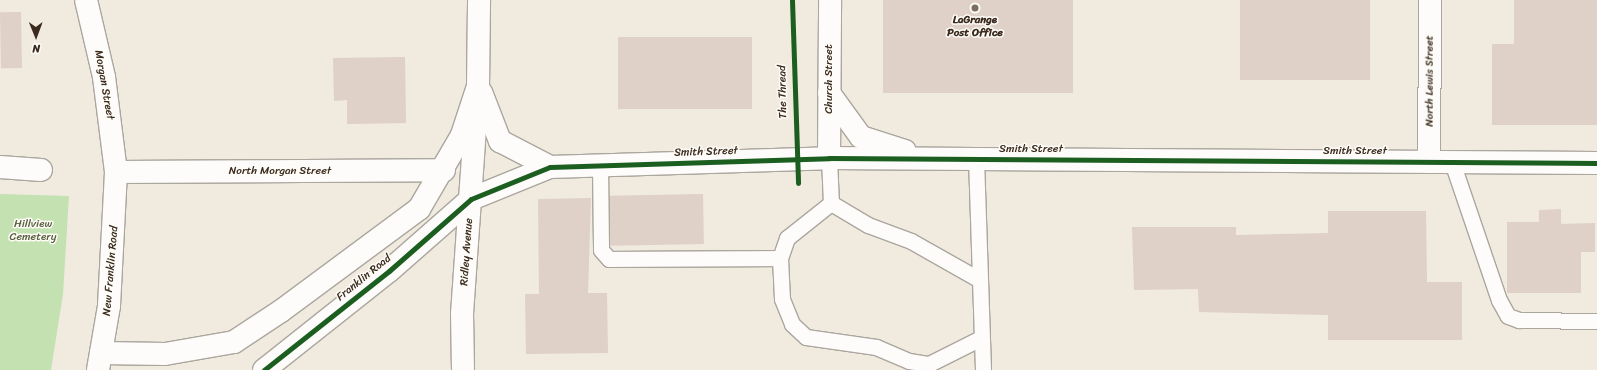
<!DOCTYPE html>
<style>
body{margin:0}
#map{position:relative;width:1597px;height:370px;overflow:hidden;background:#f0eadf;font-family:Sriracha,sans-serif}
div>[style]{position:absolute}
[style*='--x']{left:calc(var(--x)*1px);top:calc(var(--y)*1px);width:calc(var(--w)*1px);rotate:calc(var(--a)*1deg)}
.green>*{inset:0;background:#c3e1b1}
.building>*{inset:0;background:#dfd0c8;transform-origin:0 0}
.roads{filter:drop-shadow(1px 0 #aba69e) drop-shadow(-1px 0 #aba69e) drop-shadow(0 1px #aba69e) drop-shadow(0 -1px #aba69e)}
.lane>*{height:15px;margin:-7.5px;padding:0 7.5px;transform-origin:7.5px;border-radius:7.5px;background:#fdfcfa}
.street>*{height:22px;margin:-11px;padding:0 11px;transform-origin:11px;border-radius:11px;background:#fdfcfa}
.highway>*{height:22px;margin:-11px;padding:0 11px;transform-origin:11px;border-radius:11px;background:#fdfcfa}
.cycleway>*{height:5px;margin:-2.5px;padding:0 2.5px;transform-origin:2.5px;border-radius:2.5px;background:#1b5e20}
.dots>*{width:11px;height:11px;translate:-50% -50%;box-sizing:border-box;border:2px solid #fdfcf7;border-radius:50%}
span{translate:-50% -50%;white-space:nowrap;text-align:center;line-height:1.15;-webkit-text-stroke:3px #fdfcf7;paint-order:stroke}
.poi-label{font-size:11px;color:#3b2a1e;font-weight:700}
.street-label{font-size:11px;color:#3b2a1e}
.park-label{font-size:11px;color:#595f3f}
.north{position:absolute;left:16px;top:16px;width:40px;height:40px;-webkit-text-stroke:3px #fdfcf7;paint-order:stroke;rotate:179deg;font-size:11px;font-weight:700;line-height:16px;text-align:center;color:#3b2a1e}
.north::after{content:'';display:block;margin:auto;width:14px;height:18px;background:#3b2a1e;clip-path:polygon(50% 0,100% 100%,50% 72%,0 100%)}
</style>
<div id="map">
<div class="green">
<div style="clip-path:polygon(0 194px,69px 196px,63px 294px,51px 370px,0 370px)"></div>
</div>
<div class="building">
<div style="left:883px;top:0;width:190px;height:93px"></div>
<div style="left:1240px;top:0;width:130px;height:80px"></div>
<div style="clip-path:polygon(1514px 0,1597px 0,1597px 125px,1492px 125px,1492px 44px,1514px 44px)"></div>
<div style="left:21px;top:12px;width:56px;height:21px;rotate:89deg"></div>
<div style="left:618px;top:37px;width:134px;height:72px"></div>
<div style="clip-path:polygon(405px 57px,406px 123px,347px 124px,347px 100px,334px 101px,333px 58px)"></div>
<div style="left:703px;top:194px;width:50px;height:94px;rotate:89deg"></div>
<div style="clip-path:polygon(591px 198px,588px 293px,607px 293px,608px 353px,526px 354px,525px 294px,539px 294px,538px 199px)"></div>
<div style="clip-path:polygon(1561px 209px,1561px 224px,1595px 223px,1595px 252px,1581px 252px,1581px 293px,1507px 293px,1507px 222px,1539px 222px,1539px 210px)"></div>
<div style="clip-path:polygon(1328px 211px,1426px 211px,1427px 282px,1462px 282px,1462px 340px,1328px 340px,1328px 315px,1199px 312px,1198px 289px,1134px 290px,1132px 227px,1236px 227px,1236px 235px,1328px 233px)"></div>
</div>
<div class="roads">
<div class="lane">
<div style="--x:829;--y:158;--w:45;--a:87.5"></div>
<div style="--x:831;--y:203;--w:56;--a:141.5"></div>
<div style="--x:787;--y:238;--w:21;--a:109"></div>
<div style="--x:780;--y:258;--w:41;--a:87.2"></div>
<div style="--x:782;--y:299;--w:27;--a:68"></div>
<div style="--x:792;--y:324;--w:19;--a:43"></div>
<div style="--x:806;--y:337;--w:71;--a:8.1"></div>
<div style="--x:876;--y:347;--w:36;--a:23"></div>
<div style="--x:909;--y:361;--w:20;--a:9"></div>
<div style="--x:929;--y:364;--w:58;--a:-26.6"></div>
<div style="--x:976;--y:158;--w:212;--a:88.1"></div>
<div style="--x:1452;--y:162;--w:146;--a:71.2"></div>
<div style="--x:1499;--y:300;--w:18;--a:61"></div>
<div style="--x:1508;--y:316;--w:12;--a:20"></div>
<div style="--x:1519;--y:320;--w:78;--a:0.7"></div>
<div style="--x:600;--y:165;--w:85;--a:89.3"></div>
<div style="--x:601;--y:250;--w:12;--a:48"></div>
<div style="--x:609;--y:259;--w:171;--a:-0.3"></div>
<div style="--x:831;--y:203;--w:43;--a:30.7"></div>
<div style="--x:868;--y:225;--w:46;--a:20.4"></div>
<div style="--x:911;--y:241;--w:79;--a:29.5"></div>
</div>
<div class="street">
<div style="--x:481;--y:92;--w:53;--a:68.8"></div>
<div style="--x:500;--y:141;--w:56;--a:27.5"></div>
<div style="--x:829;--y:93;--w:54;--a:54"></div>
<div style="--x:861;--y:137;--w:46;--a:17.7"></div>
<div style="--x:829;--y:158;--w:158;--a:-89.6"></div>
<div style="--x:1429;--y:162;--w:162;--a:-89.6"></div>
<div style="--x:0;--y:167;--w:41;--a:4.2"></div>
<div style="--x:116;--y:172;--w:328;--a:-0.3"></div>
<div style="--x:101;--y:353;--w:64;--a:0.9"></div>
<div style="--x:165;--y:354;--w:70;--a:-9.9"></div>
<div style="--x:234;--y:342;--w:56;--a:-33.4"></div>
<div style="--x:281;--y:311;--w:172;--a:-36.5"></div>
<div style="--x:419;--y:209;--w:86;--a:-59.8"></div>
<div style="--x:462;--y:135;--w:52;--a:-71.9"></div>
<div style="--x:264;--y:370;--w:159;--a:-38.4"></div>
<div style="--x:389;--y:271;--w:109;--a:-41.3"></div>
<div style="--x:471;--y:199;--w:85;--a:-22.1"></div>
<div style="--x:550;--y:167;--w:279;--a:-1.8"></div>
<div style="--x:829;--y:158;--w:768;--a:0.37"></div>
<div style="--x:463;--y:370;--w:56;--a:-91"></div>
<div style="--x:462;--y:314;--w:229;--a:-86"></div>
<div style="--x:478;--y:86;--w:86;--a:-89.3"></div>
</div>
<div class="highway">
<div style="--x:86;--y:0;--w:79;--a:76.8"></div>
<div style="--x:104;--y:77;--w:96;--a:82.8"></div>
<div style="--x:116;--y:172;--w:134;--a:93"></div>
<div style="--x:109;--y:306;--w:65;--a:99.8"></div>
<div style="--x:265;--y:370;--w:3;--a:-45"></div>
</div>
</div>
<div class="cycleway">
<div style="--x:792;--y:0;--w:183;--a:88.1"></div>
<div style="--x:264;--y:370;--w:159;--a:-38.4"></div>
<div style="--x:389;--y:271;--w:109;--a:-41.3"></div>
<div style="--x:471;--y:199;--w:85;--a:-22.1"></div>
<div style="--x:550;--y:167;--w:279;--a:-1.8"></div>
<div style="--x:829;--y:158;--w:768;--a:0.37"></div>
</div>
<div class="dots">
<div style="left:975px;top:8px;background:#7a6d62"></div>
</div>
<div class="poi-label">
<span style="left:975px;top:27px">LaGrange<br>Post Office</span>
</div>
<div class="street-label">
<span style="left:829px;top:79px;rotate:-90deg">Church Street</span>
<span style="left:1430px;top:81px;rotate:-90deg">North Lewis Street</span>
<span style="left:104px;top:85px;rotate:80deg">Morgan Street</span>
<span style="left:783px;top:92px;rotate:-91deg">The Thread</span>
<span style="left:1031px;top:149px">Smith Street</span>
<span style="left:1355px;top:151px">Smith Street</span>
<span style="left:706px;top:152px;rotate:-2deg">Smith Street</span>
<span style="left:280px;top:171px">North Morgan Street</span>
<span style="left:467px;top:252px;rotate:-86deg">Ridley Avenue</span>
<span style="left:111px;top:271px;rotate:-85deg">New Franklin Road</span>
<span style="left:364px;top:278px;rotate:-39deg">Franklin Road</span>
</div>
<div class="park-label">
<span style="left:33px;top:231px">Hillview<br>Cemetery</span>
</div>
<div class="north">N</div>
</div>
